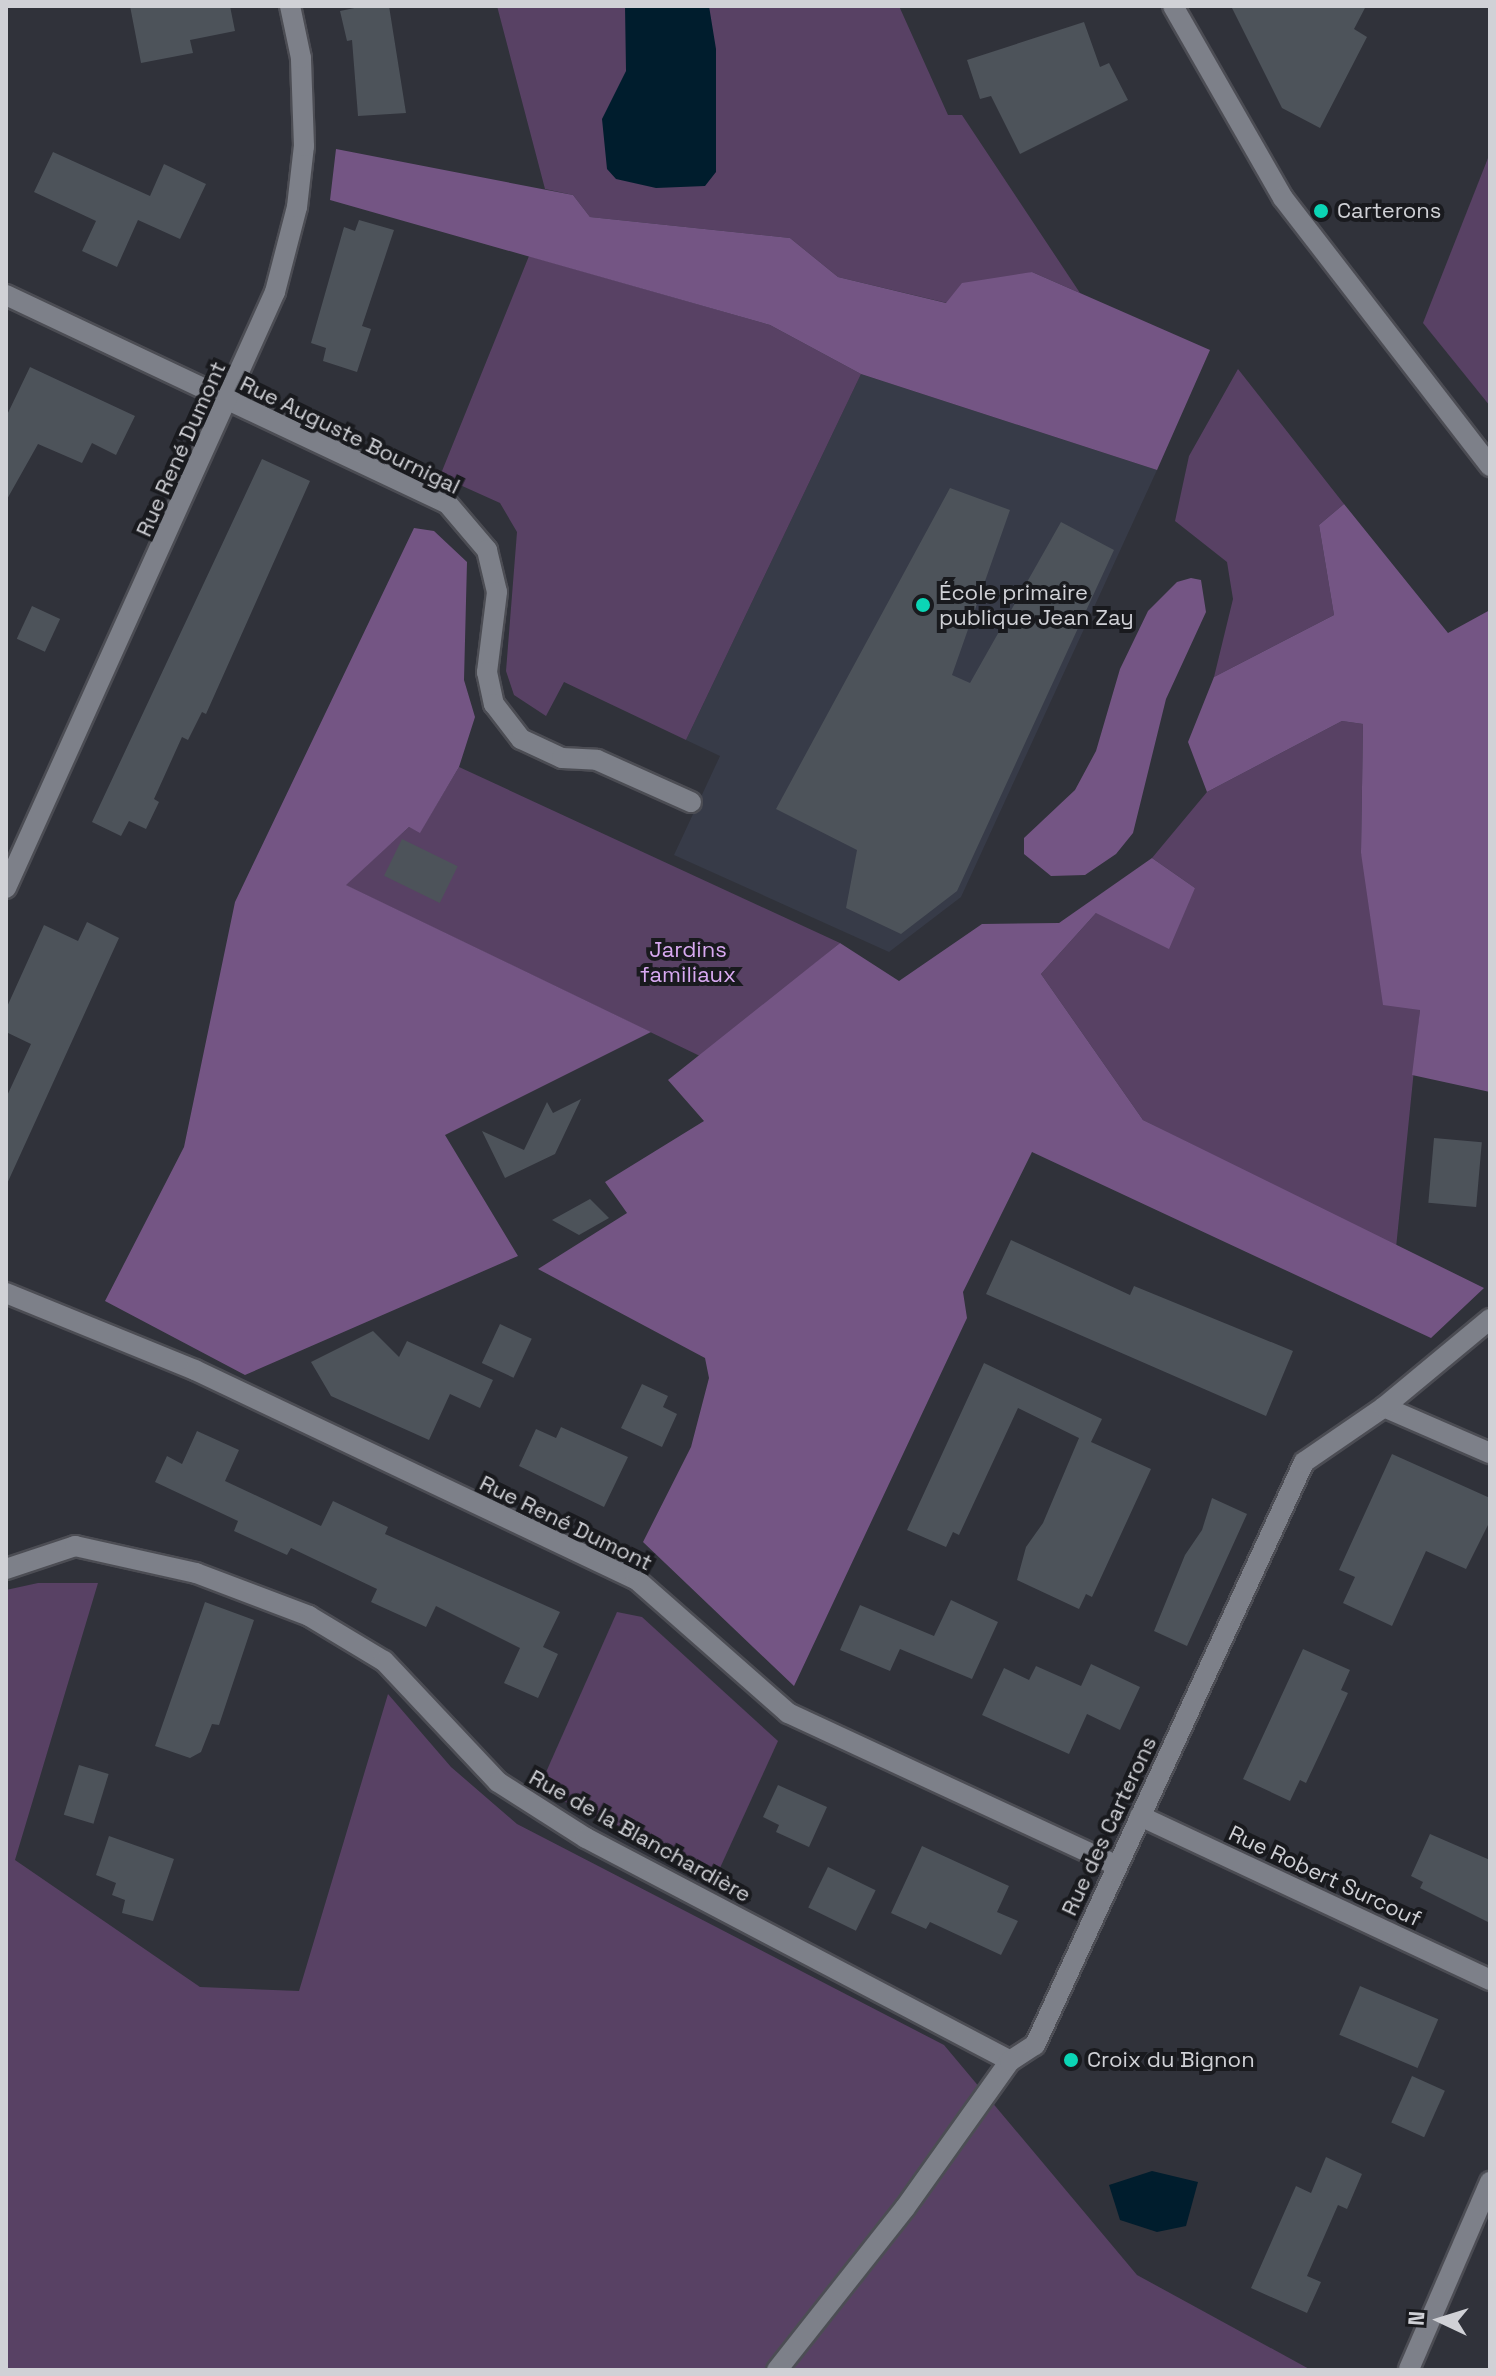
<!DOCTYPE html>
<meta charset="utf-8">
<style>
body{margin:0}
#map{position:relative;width:1496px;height:2376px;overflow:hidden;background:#30323a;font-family:"Space Grotesk",sans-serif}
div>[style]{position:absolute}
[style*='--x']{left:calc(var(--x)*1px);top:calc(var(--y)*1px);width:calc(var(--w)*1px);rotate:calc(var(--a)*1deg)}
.built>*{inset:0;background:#373b48}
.green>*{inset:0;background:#584164}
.forest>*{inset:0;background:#745584}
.water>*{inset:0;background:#001d2d}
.building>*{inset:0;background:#4d535a;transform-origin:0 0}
.roads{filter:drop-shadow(2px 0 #4c4d54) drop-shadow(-2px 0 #4c4d54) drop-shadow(0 2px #4c4d54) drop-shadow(0 -2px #4c4d54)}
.minor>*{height:20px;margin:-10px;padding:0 10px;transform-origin:10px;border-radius:10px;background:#7d8089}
.dots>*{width:22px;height:22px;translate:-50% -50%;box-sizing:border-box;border:4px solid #191a1e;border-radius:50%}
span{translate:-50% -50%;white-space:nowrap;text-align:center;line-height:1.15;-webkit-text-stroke:8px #191a1e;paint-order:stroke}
.poi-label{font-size:22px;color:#d0d1d6}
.left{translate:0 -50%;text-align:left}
.street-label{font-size:22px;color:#d0d1d6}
.park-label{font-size:22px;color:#d8a9f1}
.frame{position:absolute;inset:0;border:8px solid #d0d1d6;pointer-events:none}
.north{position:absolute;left:1400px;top:2280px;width:80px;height:80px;-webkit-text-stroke:6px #191a1e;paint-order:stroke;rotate:274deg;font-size:22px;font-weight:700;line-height:32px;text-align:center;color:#d0d1d6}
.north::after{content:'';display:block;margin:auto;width:28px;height:36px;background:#d0d1d6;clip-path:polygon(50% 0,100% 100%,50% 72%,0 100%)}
</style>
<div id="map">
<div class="built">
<div style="clip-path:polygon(861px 374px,1157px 470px,961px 897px,889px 952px,674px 855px,720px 756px,686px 740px)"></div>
</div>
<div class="green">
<div style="clip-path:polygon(497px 6px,899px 6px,948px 115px,962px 115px,1080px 293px,1032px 272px,947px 303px,838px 277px,790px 238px,590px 217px,573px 195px,545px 189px)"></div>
<div style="clip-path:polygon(1490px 153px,1490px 406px,1423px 323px)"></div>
<div style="clip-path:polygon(529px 256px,770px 325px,861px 374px,686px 740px,564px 682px,546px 716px,514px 695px,506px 671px,517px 532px,500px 503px,440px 476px)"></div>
<div style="clip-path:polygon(1238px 369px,1344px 504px,1319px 525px,1334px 615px,1214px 677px,1233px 599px,1227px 562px,1175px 521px,1189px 456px)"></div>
<div style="clip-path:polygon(1342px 721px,1363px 724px,1361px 853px,1420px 1010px,1396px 1248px,1143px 1120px,1041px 974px,1096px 913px,1195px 888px,1152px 858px,1207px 792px)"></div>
<div style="clip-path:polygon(459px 767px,840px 943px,702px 1057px,345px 885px,409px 827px,420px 832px)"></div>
<div style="clip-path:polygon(38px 1583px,98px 1583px,15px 1860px,200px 1987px,299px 1991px,388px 1694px,451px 1767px,517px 1824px,944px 2045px,1137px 2275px,1311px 2370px,6px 2370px,6px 1590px)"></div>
<div style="clip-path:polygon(617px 1612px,642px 1617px,778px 1741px,714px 1881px,539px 1788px)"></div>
</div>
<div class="forest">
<div style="clip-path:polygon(336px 149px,573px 195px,590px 217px,790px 238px,838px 277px,946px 303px,962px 283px,1032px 272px,1210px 350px,1157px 470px,861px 374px,770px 325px,330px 200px)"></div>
<div style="clip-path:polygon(1344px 504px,1448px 633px,1490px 610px,1490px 1092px,1412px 1075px,1420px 1010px,1383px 1005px,1361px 853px,1363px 724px,1342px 721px,1207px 792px,1188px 742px,1214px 677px,1334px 615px,1319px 525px)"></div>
<div style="clip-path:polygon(414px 528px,434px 531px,467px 562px,464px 680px,475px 717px,459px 767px,420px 833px,409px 827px,346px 885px,651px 1032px,445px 1135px,518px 1256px,245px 1375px,105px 1301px,184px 1147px,235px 902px)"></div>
<div style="clip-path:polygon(1191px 578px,1201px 580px,1206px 612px,1166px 699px,1133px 833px,1116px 854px,1085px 875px,1051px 876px,1024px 854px,1024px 838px,1075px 790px,1096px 751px,1120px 669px,1148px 611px,1177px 582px)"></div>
<div style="clip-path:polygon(1152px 858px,1195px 888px,1169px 949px,1096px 913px,1041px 974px,1143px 1120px,1484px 1288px,1431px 1338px,1032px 1152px,963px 1292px,967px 1318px,794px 1686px,643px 1542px,691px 1447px,709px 1378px,705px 1358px,538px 1269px,627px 1213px,605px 1182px,704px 1121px,668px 1080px,840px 943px,899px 981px,982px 924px,1059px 923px)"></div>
</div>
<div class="water">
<div style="clip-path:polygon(625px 6px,709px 6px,716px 49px,716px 172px,705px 186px,656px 188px,616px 179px,607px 169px,602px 119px,626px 71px)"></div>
<div style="clip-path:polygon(1152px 2171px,1198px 2182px,1186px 2226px,1157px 2232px,1120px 2220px,1109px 2185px)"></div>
</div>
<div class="building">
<div style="clip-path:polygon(130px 6px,230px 6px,235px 31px,190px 40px,193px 53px,141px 63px)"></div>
<div style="clip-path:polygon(364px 6px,389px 6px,406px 113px,358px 116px,352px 40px,347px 41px,340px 11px)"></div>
<div style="clip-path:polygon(1231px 6px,1366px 6px,1354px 29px,1367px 37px,1320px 128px,1282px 108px)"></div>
<div style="clip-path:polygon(1084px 22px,1100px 67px,1109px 63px,1128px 100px,1020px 154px,991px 96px,980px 99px,967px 60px)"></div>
<div style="clip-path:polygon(53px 152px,150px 196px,164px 164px,206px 184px,180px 239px,138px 220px,117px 267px,82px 251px,96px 221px,34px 192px)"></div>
<div style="clip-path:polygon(359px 220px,394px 230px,362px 326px,371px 329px,357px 372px,323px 361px,326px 348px,311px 343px,344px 227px,355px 231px)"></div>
<div style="clip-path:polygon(30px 367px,135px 416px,116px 455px,92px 443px,82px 463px,38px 444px,6px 501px,6px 417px)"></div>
<div style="clip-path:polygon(262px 459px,310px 481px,206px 714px,202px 712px,188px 740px,182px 737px,154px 799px,159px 802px,146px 829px,129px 821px,121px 836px,92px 822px)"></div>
<div style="clip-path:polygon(950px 488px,1010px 510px,952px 675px,970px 683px,1061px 522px,1114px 550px,957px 891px,901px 934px,846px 908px,857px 850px,776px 809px)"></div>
<div style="left:32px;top:606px;width:31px;height:36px;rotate:25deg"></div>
<div style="left:402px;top:839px;width:62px;height:41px;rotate:26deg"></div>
<div style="clip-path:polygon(87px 922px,119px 938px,6px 1186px,6px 1098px,31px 1044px,6px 1032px,6px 1009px,44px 925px,78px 941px)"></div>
<div style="clip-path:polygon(581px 1099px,555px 1154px,505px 1178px,482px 1131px,524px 1150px,547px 1102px,553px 1113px)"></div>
<div style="left:1434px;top:1138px;width:48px;height:65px;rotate:5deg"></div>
<div style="clip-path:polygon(590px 1199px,609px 1218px,579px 1235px,552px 1220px)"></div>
<div style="clip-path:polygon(1011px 1240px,1130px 1295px,1134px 1286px,1293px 1351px,1266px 1416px,986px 1294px)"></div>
<div style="left:500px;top:1324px;width:35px;height:43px;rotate:25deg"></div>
<div style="clip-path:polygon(373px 1331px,399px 1357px,407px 1341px,493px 1380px,480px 1408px,450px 1394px,429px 1440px,331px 1396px,311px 1362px)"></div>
<div style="clip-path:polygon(984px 1363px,1102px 1419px,1091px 1442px,1151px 1469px,1092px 1597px,1086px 1594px,1079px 1609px,1017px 1580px,1026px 1547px,1043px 1523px,1079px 1438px,1018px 1408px,959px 1535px,953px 1532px,946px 1547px,907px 1530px)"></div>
<div style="clip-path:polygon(642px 1384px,668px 1396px,663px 1407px,677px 1414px,662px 1447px,621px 1428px)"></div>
<div style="clip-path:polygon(561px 1427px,628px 1457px,604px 1507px,519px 1466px,536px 1429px,556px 1438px)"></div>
<div style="clip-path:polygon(197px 1431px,239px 1450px,225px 1481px,321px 1526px,333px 1501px,388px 1527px,385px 1534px,560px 1612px,543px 1647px,558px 1654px,538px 1698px,504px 1683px,520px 1648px,436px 1606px,426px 1627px,371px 1602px,377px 1589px,291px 1548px,287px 1555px,234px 1531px,238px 1521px,155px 1482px,167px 1456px,182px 1464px)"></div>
<div style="clip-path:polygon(1392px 1454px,1490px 1498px,1490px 1521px,1466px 1569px,1426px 1551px,1392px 1626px,1343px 1603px,1355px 1577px,1339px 1570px)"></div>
<div style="clip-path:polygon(1212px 1498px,1247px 1514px,1187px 1646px,1154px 1631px,1185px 1555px,1202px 1530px)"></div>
<div style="clip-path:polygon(951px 1600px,998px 1622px,972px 1679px,900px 1649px,890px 1671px,840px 1650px,860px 1605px,934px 1636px)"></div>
<div style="clip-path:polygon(205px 1602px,254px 1620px,219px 1725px,212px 1724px,201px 1752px,190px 1758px,155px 1746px)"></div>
<div style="clip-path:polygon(1303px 1649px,1350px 1670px,1341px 1690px,1348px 1693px,1323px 1747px,1306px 1783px,1300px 1780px,1290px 1801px,1243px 1779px)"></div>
<div style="clip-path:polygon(1091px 1664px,1140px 1687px,1120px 1730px,1087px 1714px,1069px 1754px,982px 1715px,1004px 1668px,1029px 1680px,1036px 1666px,1081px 1686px)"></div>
<div style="left:79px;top:1765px;width:31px;height:52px;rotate:17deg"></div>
<div style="clip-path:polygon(778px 1785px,827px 1807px,809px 1847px,776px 1832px,779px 1825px,763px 1817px)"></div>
<div style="clip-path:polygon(1430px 1834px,1490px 1860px,1490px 1923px,1420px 1888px,1423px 1882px,1411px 1876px)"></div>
<div style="clip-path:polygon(109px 1836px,174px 1859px,153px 1921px,122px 1913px,125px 1900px,112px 1895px,116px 1883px,96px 1875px)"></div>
<div style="clip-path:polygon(922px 1846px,1009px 1886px,997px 1912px,1018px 1921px,1001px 1955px,930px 1922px,926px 1929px,891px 1913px)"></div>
<div style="left:828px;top:1867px;width:53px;height:45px;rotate:26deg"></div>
<div style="left:1360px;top:1986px;width:85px;height:53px;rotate:23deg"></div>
<div style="left:1412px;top:2076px;width:36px;height:51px;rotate:24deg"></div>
<div style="clip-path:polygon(1326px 2157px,1362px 2174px,1347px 2209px,1338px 2205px,1307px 2276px,1321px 2282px,1307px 2313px,1251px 2288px,1296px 2186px,1311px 2193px)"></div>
</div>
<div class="roads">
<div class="minor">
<div style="--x:1173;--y:6;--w:221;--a:60.2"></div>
<div style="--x:1283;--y:198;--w:339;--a:52.3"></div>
<div style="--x:6;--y:295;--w:488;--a:25.3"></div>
<div style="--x:447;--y:503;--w:62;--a:49.6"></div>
<div style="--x:487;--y:550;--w:43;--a:76.6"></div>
<div style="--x:497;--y:592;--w:81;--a:97.1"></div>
<div style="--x:487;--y:672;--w:33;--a:78"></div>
<div style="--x:494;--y:704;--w:44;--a:52.4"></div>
<div style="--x:521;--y:739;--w:45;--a:24.9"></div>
<div style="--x:562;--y:758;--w:35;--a:3"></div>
<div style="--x:597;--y:760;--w:103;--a:24.1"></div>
<div style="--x:6;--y:888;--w:654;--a:-65.71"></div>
<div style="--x:275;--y:292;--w:88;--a:-75.5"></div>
<div style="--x:297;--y:207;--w:61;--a:-83.5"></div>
<div style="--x:304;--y:146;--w:88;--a:-92"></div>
<div style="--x:301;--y:58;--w:53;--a:-101.9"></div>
<div style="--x:6;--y:1293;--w:204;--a:22.2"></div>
<div style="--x:195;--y:1370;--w:488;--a:25.4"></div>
<div style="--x:636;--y:1579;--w:203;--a:41.4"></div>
<div style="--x:788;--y:1713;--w:363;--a:24.9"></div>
<div style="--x:1384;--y:1407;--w:116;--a:23.5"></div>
<div style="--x:6;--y:1569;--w:73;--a:-18.4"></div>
<div style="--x:75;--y:1546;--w:124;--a:12.6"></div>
<div style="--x:196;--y:1573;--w:121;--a:20.8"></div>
<div style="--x:309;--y:1616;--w:87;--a:31"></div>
<div style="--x:384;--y:1661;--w:166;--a:46.7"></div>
<div style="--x:498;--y:1782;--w:104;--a:32.5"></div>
<div style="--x:586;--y:1838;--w:479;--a:27.7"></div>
<div style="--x:1140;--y:1816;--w:387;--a:25.1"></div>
<div style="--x:1409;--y:2369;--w:204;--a:-66.6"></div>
<div style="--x:777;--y:2370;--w:206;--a:-51.7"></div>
<div style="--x:905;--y:2208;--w:181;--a:-54.5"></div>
<div style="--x:1010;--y:2061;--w:30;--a:-33"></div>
<div style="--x:1035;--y:2045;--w:642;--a:-65.23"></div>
<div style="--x:1304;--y:1462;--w:97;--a:-34.5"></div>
<div style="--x:1384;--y:1407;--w:138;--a:-39.7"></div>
</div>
</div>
<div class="dots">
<div style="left:1321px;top:211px;background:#0bd5b5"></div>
<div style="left:923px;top:605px;background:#0bd5b5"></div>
<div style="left:1071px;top:2060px;background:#0bd5b5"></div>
</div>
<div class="poi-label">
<span class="left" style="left:1337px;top:211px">Carterons</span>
<span class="left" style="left:939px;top:605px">École primaire<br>publique Jean Zay</span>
<span class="left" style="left:1087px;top:2060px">Croix du Bignon</span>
</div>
<div class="street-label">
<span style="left:350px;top:435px;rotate:26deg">Rue Auguste Bournigal</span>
<span style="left:181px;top:449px;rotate:-66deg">Rue René Dumont</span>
<span style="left:566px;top:1523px;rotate:26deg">Rue René Dumont</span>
<span style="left:1109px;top:1826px;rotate:-65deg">Rue des Carterons</span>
<span style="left:640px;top:1836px;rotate:29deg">Rue de la Blanchardière</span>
<span style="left:1325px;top:1876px;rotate:25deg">Rue Robert Surcouf</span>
</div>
<div class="park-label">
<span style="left:688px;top:962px">Jardins<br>familiaux</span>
</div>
<div class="frame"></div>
<div class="north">N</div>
</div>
